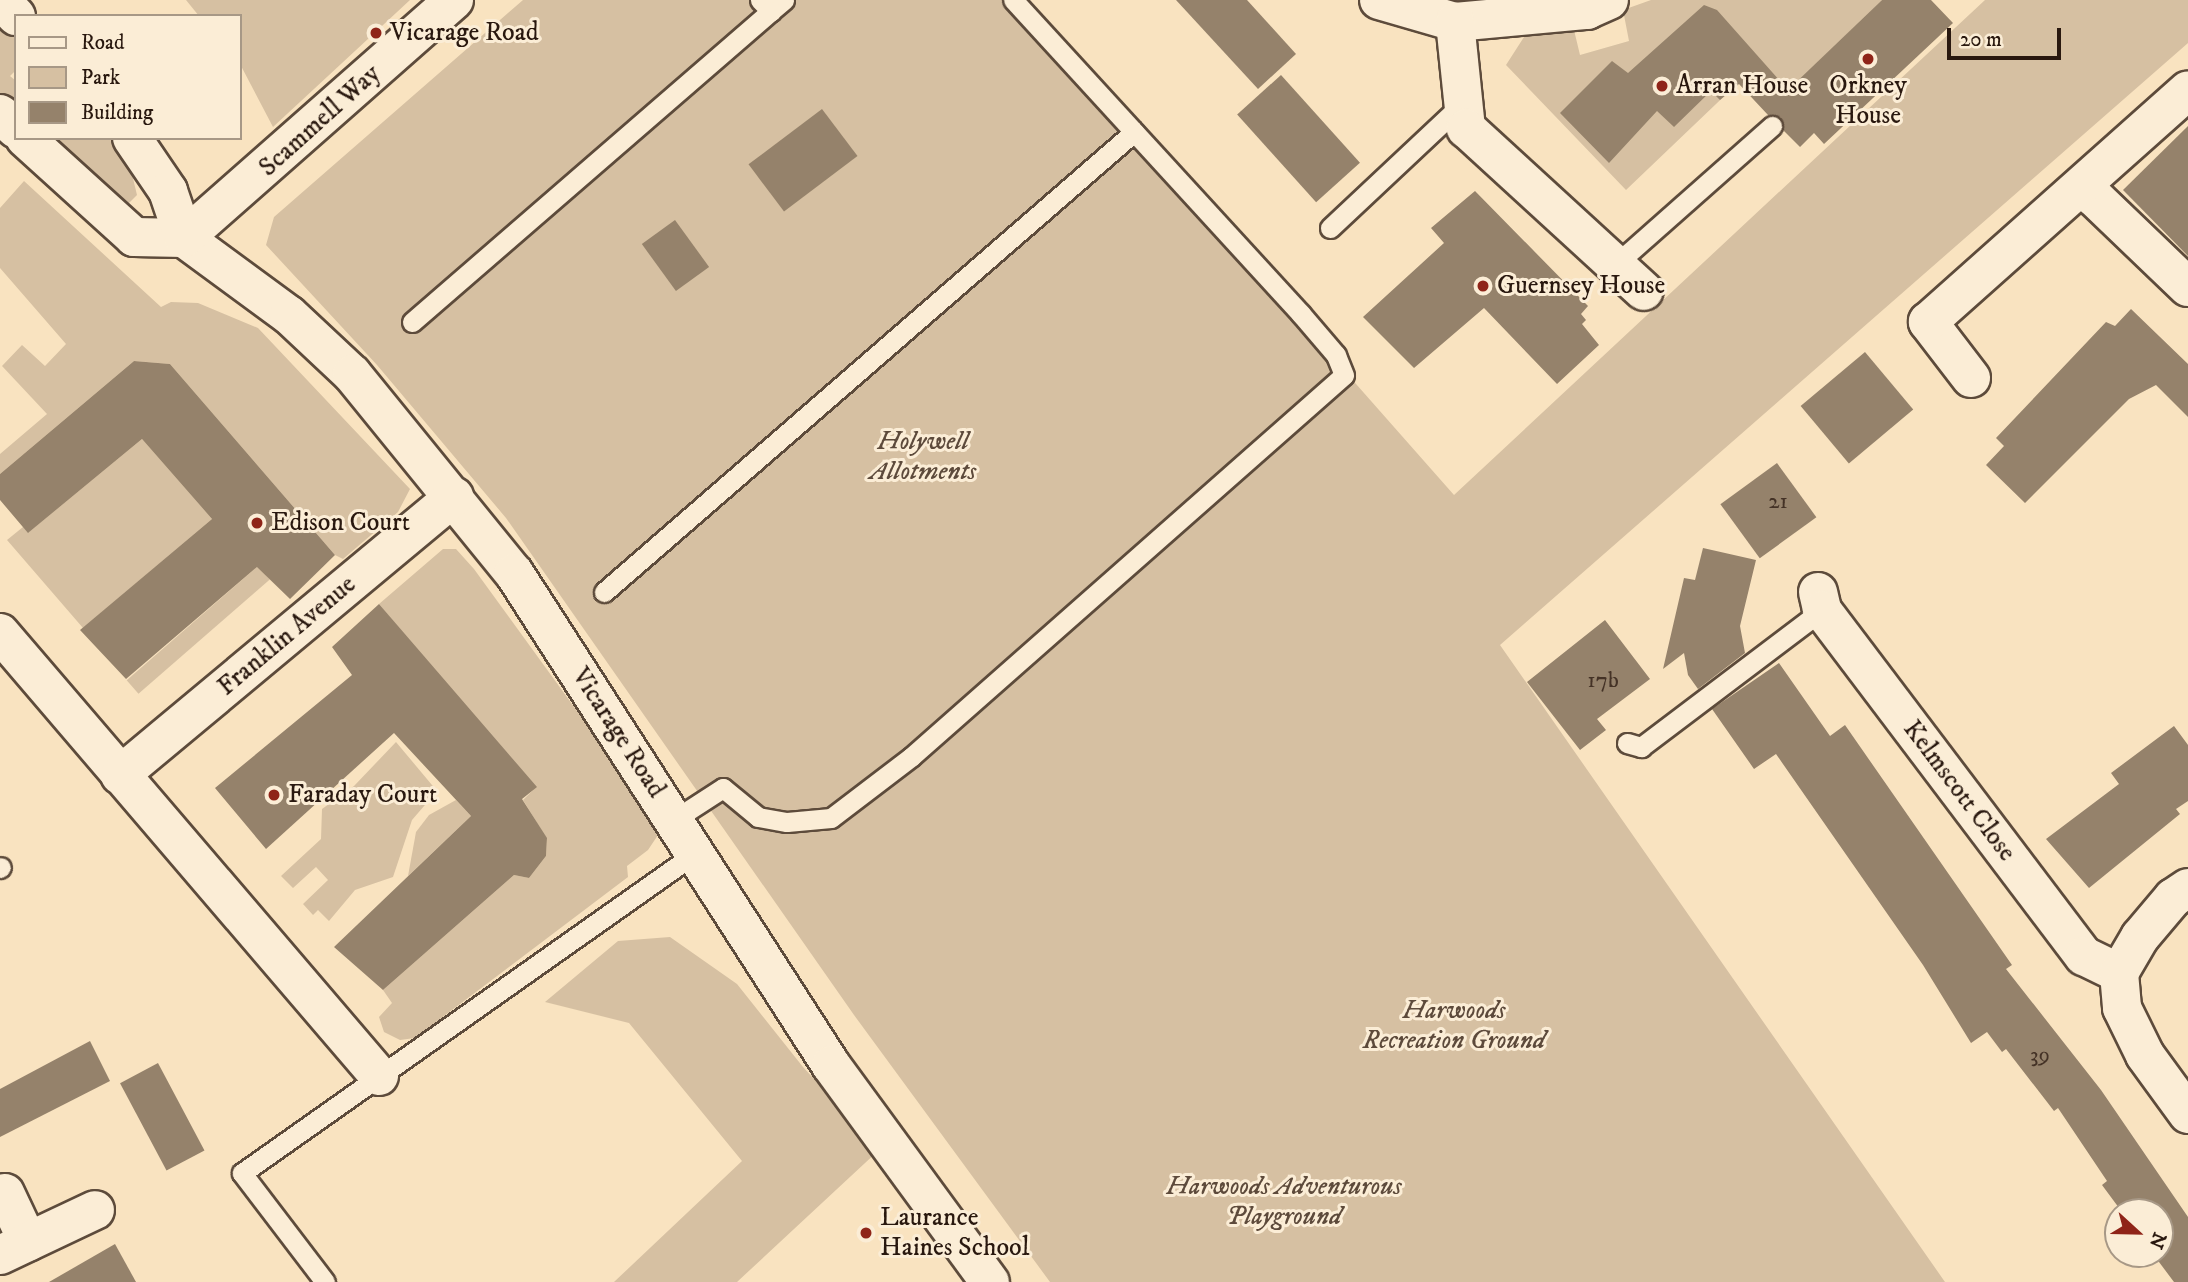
<!DOCTYPE html>
<style>
body{margin:0}
#map{position:relative;width:2188px;height:1282px;overflow:hidden;background:#f9e3c0;font-family:"IM FELL DW Pica",serif}
div>[style]{position:absolute}
[style*='--x']{left:calc(var(--x)*1px);top:calc(var(--y)*1px);width:calc(var(--w)*1px);rotate:calc(var(--a)*1deg)}
.green>*{inset:0;background:#d6c0a2;transform-origin:0 0}
.building>*{inset:0;background:#95826b;transform-origin:0 0}
.roads{filter:drop-shadow(2px 0 #5d4b3b) drop-shadow(-2px 0 #5d4b3b) drop-shadow(0 2px #5d4b3b) drop-shadow(0 -2px #5d4b3b)}
.service>*{height:19px;margin:-9.5px;padding:0 9.5px;transform-origin:9.5px;border-radius:9.5px;background:#fbedd6}
.minor>*{height:38px;margin:-19px;padding:0 19px;transform-origin:19px;border-radius:19px;background:#fbedd6}
.dots>*{width:19px;height:19px;translate:-50% -50%;box-sizing:border-box;border:4px solid #fbedd6;border-radius:50%}
span{translate:-50% -50%;white-space:nowrap;text-align:center;line-height:1.15;-webkit-text-stroke:6px #fbedd6;paint-order:stroke}
.number-label{font-size:23px;color:#443226}
.number-label span{-webkit-text-stroke-width:0}
.poi-label{font-size:26px;color:#29180f}
.left{translate:0 -50%;text-align:left}
.street-label{font-size:26px;color:#29180f}
.park-label{font-size:26px;color:#5d4a3b;font-style:italic}
.legend{position:absolute;left:14px;top:14px;width:228px;height:126px;box-sizing:border-box;background:#fbedd6;border:2px solid #a79886;margin:0;padding:9px 12px;list-style:none;font-size:21px;color:#29180f}
.legend li{display:flex;align-items:center;gap:14px;height:35px}
.legend b{width:35px;border:2px solid #a79886}
.north{position:absolute;left:2104px;top:1198px;width:70px;height:70px;box-sizing:border-box;background:#fbedd6;border:2px solid #a79886;border-radius:50%;rotate:112deg;font-size:19px;font-weight:700;line-height:28px;text-align:center;color:#29180f}
.north::after{content:'';display:block;margin:auto;width:24px;height:32px;background:#8f2418;clip-path:polygon(50% 0,100% 100%,50% 72%,0 100%)}
.scale{position:absolute;left:1947px;top:28px;width:114px;height:32px;box-sizing:border-box;border:4px solid #29180f;border-top:0;padding-left:9px;font-size:21px;line-height:24px;white-space:nowrap;color:#29180f;-webkit-text-stroke:5px #fbedd6;paint-order:stroke}
</style>
<div id="map">
<div class="green">
<div style="clip-path:polygon(186px 0,410px 0,273px 127px,240px 64px,240px 16px,199px 16px)"></div>
<div style="clip-path:polygon(523px 0,1017px 0,1454px 495px,1985px 0,2188px 0,2188px 43px,1500px 645px,1945px 1282px,1050px 1282px,854px 1015px,506px 518px,377px 365px,266px 245px,274px 217px)"></div>
<div style="clip-path:polygon(1651px 0,1882px 0,1766px 112px,1761px 61px,1626px 190px,1506px 65px,1524px 37px,1550px 32px,1574px 30px,1580px 55px,1629px 41px,1623px 10px)"></div>
<div style="clip-path:polygon(0 22px,16px 38px,16px 70px,10px 76px,16px 81px,16px 114px,0 98px)"></div>
<div style="clip-path:polygon(40px 138px,109px 138px,129px 162px,137px 195px,124px 208px)"></div>
<div style="clip-path:polygon(24px 181px,161px 307px,171px 302px,198px 303px,258px 328px,410px 489px,398px 512px,343px 559px,335px 555px,170px 364px,134px 361px,0 474px,0 454px,47px 414px,2px 366px,22px 345px,45px 366px,66px 344px,0 268px,0 208px)"></div>
<div style="clip-path:polygon(142px 439px,212px 519px,83px 628px,7px 540px,23px 527px,29px 532px)"></div>
<div style="clip-path:polygon(443px 549px,456px 549px,474px 569px,659px 824px,660px 832px,648px 850px,627px 866px,628px 877px,415px 1038px,400px 1040px,384px 1032px,379px 1017px,392px 1003px,383px 990px,514px 875px,529px 878px,546px 856px,547px 839px,523px 800px,533px 790px,379px 604px)"></div>
<div style="left:258px;top:566px;width:18px;height:174px;rotate:49deg"></div>
<div style="clip-path:polygon(396px 742px,437px 791px,412px 820px,393px 877px,355px 890px,329px 921px,318px 910px,313px 915px,303px 904px,328px 880px,316px 867px,293px 888px,281px 876px,321px 839px,322px 809px,354px 786px)"></div>
<div style="clip-path:polygon(456px 800px,471px 816px,408px 876px,416px 832px,429px 815px)"></div>
<div style="clip-path:polygon(670px 937px,737px 984px,803px 1067px,879px 1150px,737px 1282px,614px 1282px,742px 1161px,629px 1023px,545px 1002px,618px 941px)"></div>
</div>
<div class="building">
<div style="clip-path:polygon(1176px 0,1247px 0,1296px 54px,1258px 89px)"></div>
<div style="clip-path:polygon(1882px 0,1931px 0,1953px 23px,1824px 144px,1814px 133px,1800px 147px,1783px 130px,1781px 117px,1768px 115px,1739px 84px,1720px 100px,1711px 91px,1674px 127px,1657px 111px,1609px 163px,1560px 113px,1612px 61px,1628px 73px,1704px 5px,1717px 10px,1788px 90px)"></div>
<div style="left:1281px;top:75px;width:118px;height:59px;rotate:48deg"></div>
<div style="left:822px;top:109px;width:59px;height:92px;rotate:53deg"></div>
<div style="clip-path:polygon(2188px 126px,2188px 256px,2123px 190px)"></div>
<div style="clip-path:polygon(1475px 191px,1588px 306px,1581px 314px,1586px 320px,1582px 324px,1599px 345px,1557px 384px,1484px 308px,1414px 368px,1363px 317px,1444px 243px,1431px 228px)"></div>
<div style="left:675px;top:220px;width:58px;height:41px;rotate:54deg"></div>
<div style="clip-path:polygon(2131px 309px,2188px 364px,2188px 417px,2156px 385px,2129px 399px,2025px 503px,1986px 465px,2004px 446px,1996px 438px,2106px 322px,2115px 326px)"></div>
<div style="left:1865px;top:352px;width:75px;height:84px;rotate:50deg"></div>
<div style="clip-path:polygon(134px 361px,170px 364px,335px 555px,290px 599px,257px 567px,126px 679px,80px 630px,212px 519px,142px 439px,28px 533px,0 500px,0 474px)"></div>
<div style="left:1777px;top:463px;width:67px;height:70px;rotate:54deg"></div>
<div style="clip-path:polygon(1703px 548px,1756px 560px,1740px 626px,1745px 653px,1698px 689px,1688px 675px,1684px 653px,1663px 669px,1684px 578px,1695px 580px)"></div>
<div style="clip-path:polygon(379px 604px,537px 787px,522px 799px,547px 838px,546px 856px,529px 878px,514px 875px,383px 990px,334px 947px,471px 816px,394px 733px,266px 849px,215px 788px,352px 675px,332px 647px)"></div>
<div style="clip-path:polygon(1605px 620px,1650px 679px,1597px 719px,1606px 730px,1580px 750px,1527px 682px)"></div>
<div style="clip-path:polygon(1779px 663px,1830px 736px,1845px 725px,2012px 965px,2006px 969px,2101px 1090px,2188px 1217px,2188px 1282px,2174px 1282px,2153px 1254px,2160px 1254px,2160px 1212px,2122px 1212px,2102px 1185px,2107px 1181px,2058px 1108px,2054px 1111px,2006px 1049px,2002px 1052px,1987px 1032px,1971px 1043px,1923px 965px,1776px 754px,1754px 769px,1712px 709px)"></div>
<div style="clip-path:polygon(2174px 726px,2188px 745px,2188px 801px,2176px 809px,2180px 814px,2089px 888px,2046px 839px,2119px 784px,2111px 773px)"></div>
<div style="clip-path:polygon(90px 1041px,110px 1081px,0 1137px,0 1089px)"></div>
<div style="left:158px;top:1063px;width:99px;height:43px;rotate:62deg"></div>
<div style="clip-path:polygon(115px 1244px,136px 1282px,49px 1282px)"></div>
</div>
<div class="roads">
<div class="service">
<div style="--x:760;--y:0;--w:16;--a:45"></div>
<div style="--x:771;--y:11;--w:17;--a:-40"></div>
<div style="--x:1330;--y:228;--w:183;--a:-43.2"></div>
<div style="--x:1617;--y:263;--w:207;--a:-41.5"></div>
<div style="--x:412;--y:322;--w:475;--a:-40.9"></div>
<div style="--x:604;--y:592;--w:702;--a:-40.96"></div>
<div style="--x:1627;--y:743;--w:15;--a:16"></div>
<div style="--x:1641;--y:747;--w:227;--a:-37.1"></div>
<div style="--x:675;--y:819;--w:57;--a:-32.9"></div>
<div style="--x:723;--y:788;--w:45;--a:39.6"></div>
<div style="--x:758;--y:817;--w:29;--a:10"></div>
<div style="--x:787;--y:822;--w:44;--a:-5.2"></div>
<div style="--x:831;--y:818;--w:101;--a:-37.3"></div>
<div style="--x:911;--y:757;--w:577;--a:-41.42"></div>
<div style="--x:1344;--y:375;--w:22;--a:-112"></div>
<div style="--x:1336;--y:355;--w:54;--a:-130.5"></div>
<div style="--x:1301;--y:314;--w:426;--a:-132.5"></div>
<div style="--x:0;--y:868;--w:1;--a:-45"></div>
<div style="--x:325;--y:1282;--w:137;--a:-127.3"></div>
<div style="--x:242;--y:1173;--w:557;--a:-35.2"></div>
</div>
<div class="minor">
<div style="--x:1;--y:0;--w:22;--a:47"></div>
<div style="--x:1379;--y:0;--w:79;--a:16.1"></div>
<div style="--x:1455;--y:22;--w:133;--a:-5.2"></div>
<div style="--x:1587;--y:10;--w:24;--a:-24"></div>
<div style="--x:1455;--y:22;--w:107;--a:84.1"></div>
<div style="--x:1466;--y:128;--w:241;--a:42.5"></div>
<div style="--x:0;--y:114;--w:22;--a:43"></div>
<div style="--x:25;--y:138;--w:147;--a:42.2"></div>
<div style="--x:134;--y:237;--w:50;--a:1.1"></div>
<div style="--x:184;--y:238;--w:130;--a:36.3"></div>
<div style="--x:289;--y:315;--w:86;--a:43.1"></div>
<div style="--x:352;--y:374;--w:257;--a:50.9"></div>
<div style="--x:514;--y:573;--w:585;--a:57.21"></div>
<div style="--x:831;--y:1065;--w:269;--a:53.8"></div>
<div style="--x:132;--y:138;--w:64;--a:55.8"></div>
<div style="--x:168;--y:191;--w:50;--a:71.2"></div>
<div style="--x:2087;--y:184;--w:15;--a:62"></div>
<div style="--x:2094;--y:197;--w:130;--a:43.8"></div>
<div style="--x:184;--y:238;--w:360;--a:-41.4"></div>
<div style="--x:1971;--y:378;--w:71;--a:-127.5"></div>
<div style="--x:1928;--y:322;--w:348;--a:-41.7"></div>
<div style="--x:1818;--y:592;--w:18;--a:77"></div>
<div style="--x:1822;--y:610;--w:434;--a:52.9"></div>
<div style="--x:2084;--y:956;--w:39;--a:26"></div>
<div style="--x:0;--y:633;--w:583;--a:49.45"></div>
<div style="--x:120;--y:775;--w:435;--a:-39.8"></div>
<div style="--x:2188;--y:888;--w:18;--a:146"></div>
<div style="--x:2173;--y:898;--w:51;--a:130.2"></div>
<div style="--x:2140;--y:937;--w:42;--a:120.3"></div>
<div style="--x:2119;--y:973;--w:35;--a:85"></div>
<div style="--x:2122;--y:1008;--w:52;--a:63.9"></div>
<div style="--x:2145;--y:1055;--w:73;--a:53.9"></div>
<div style="--x:5;--y:1193;--w:54;--a:64.9"></div>
<div style="--x:0;--y:1255;--w:105;--a:-25.3"></div>
</div>
</div>
<div class="dots">
<div style="left:376px;top:33px;background:#8f2418"></div>
<div style="left:1868px;top:59px;background:#8f2418"></div>
<div style="left:1662px;top:86px;background:#8f2418"></div>
<div style="left:1483px;top:286px;background:#8f2418"></div>
<div style="left:257px;top:523px;background:#8f2418"></div>
<div style="left:274px;top:795px;background:#8f2418"></div>
<div style="left:866px;top:1233px;background:#8f2418"></div>
</div>
<div class="number-label">
<span style="left:1778px;top:502px">21</span>
<span style="left:1603px;top:681px">17b</span>
<span style="left:2040px;top:1056px">39</span>
</div>
<div class="poi-label">
<span class="left" style="left:390px;top:33px">Vicarage Road</span>
<span class="left" style="left:1676px;top:86px">Arran House</span>
<span style="left:1868px;top:101px">Orkney<br>House</span>
<span class="left" style="left:1497px;top:286px">Guernsey House</span>
<span class="left" style="left:271px;top:523px">Edison Court</span>
<span class="left" style="left:288px;top:795px">Faraday Court</span>
<span class="left" style="left:880px;top:1233px">Laurance<br>Haines School</span>
</div>
<div class="street-label">
<span style="left:320px;top:121px;rotate:-42deg">Scammell Way</span>
<span style="left:287px;top:636px;rotate:-40deg">Franklin Avenue</span>
<span style="left:618px;top:733px;rotate:57deg">Vicarage Road</span>
<span style="left:1959px;top:791px;rotate:53deg">Kelmscott Close</span>
</div>
<div class="park-label">
<span style="left:923px;top:457px">Holywell<br>Allotments</span>
<span style="left:1454px;top:1026px">Harwoods<br>Recreation Ground</span>
<span style="left:1284px;top:1202px">Harwoods Adventurous<br>Playground</span>
</div>
<ul class="legend">
<li><b style="height:9px;background:#fbedd6"></b>Road</li>
<li><b style="height:19px;background:#d6c0a2"></b>Park</li>
<li><b style="height:19px;background:#95826b"></b>Building</li>
</ul>
<div class="north">N</div>
<div class="scale">20 m</div>
</div>
